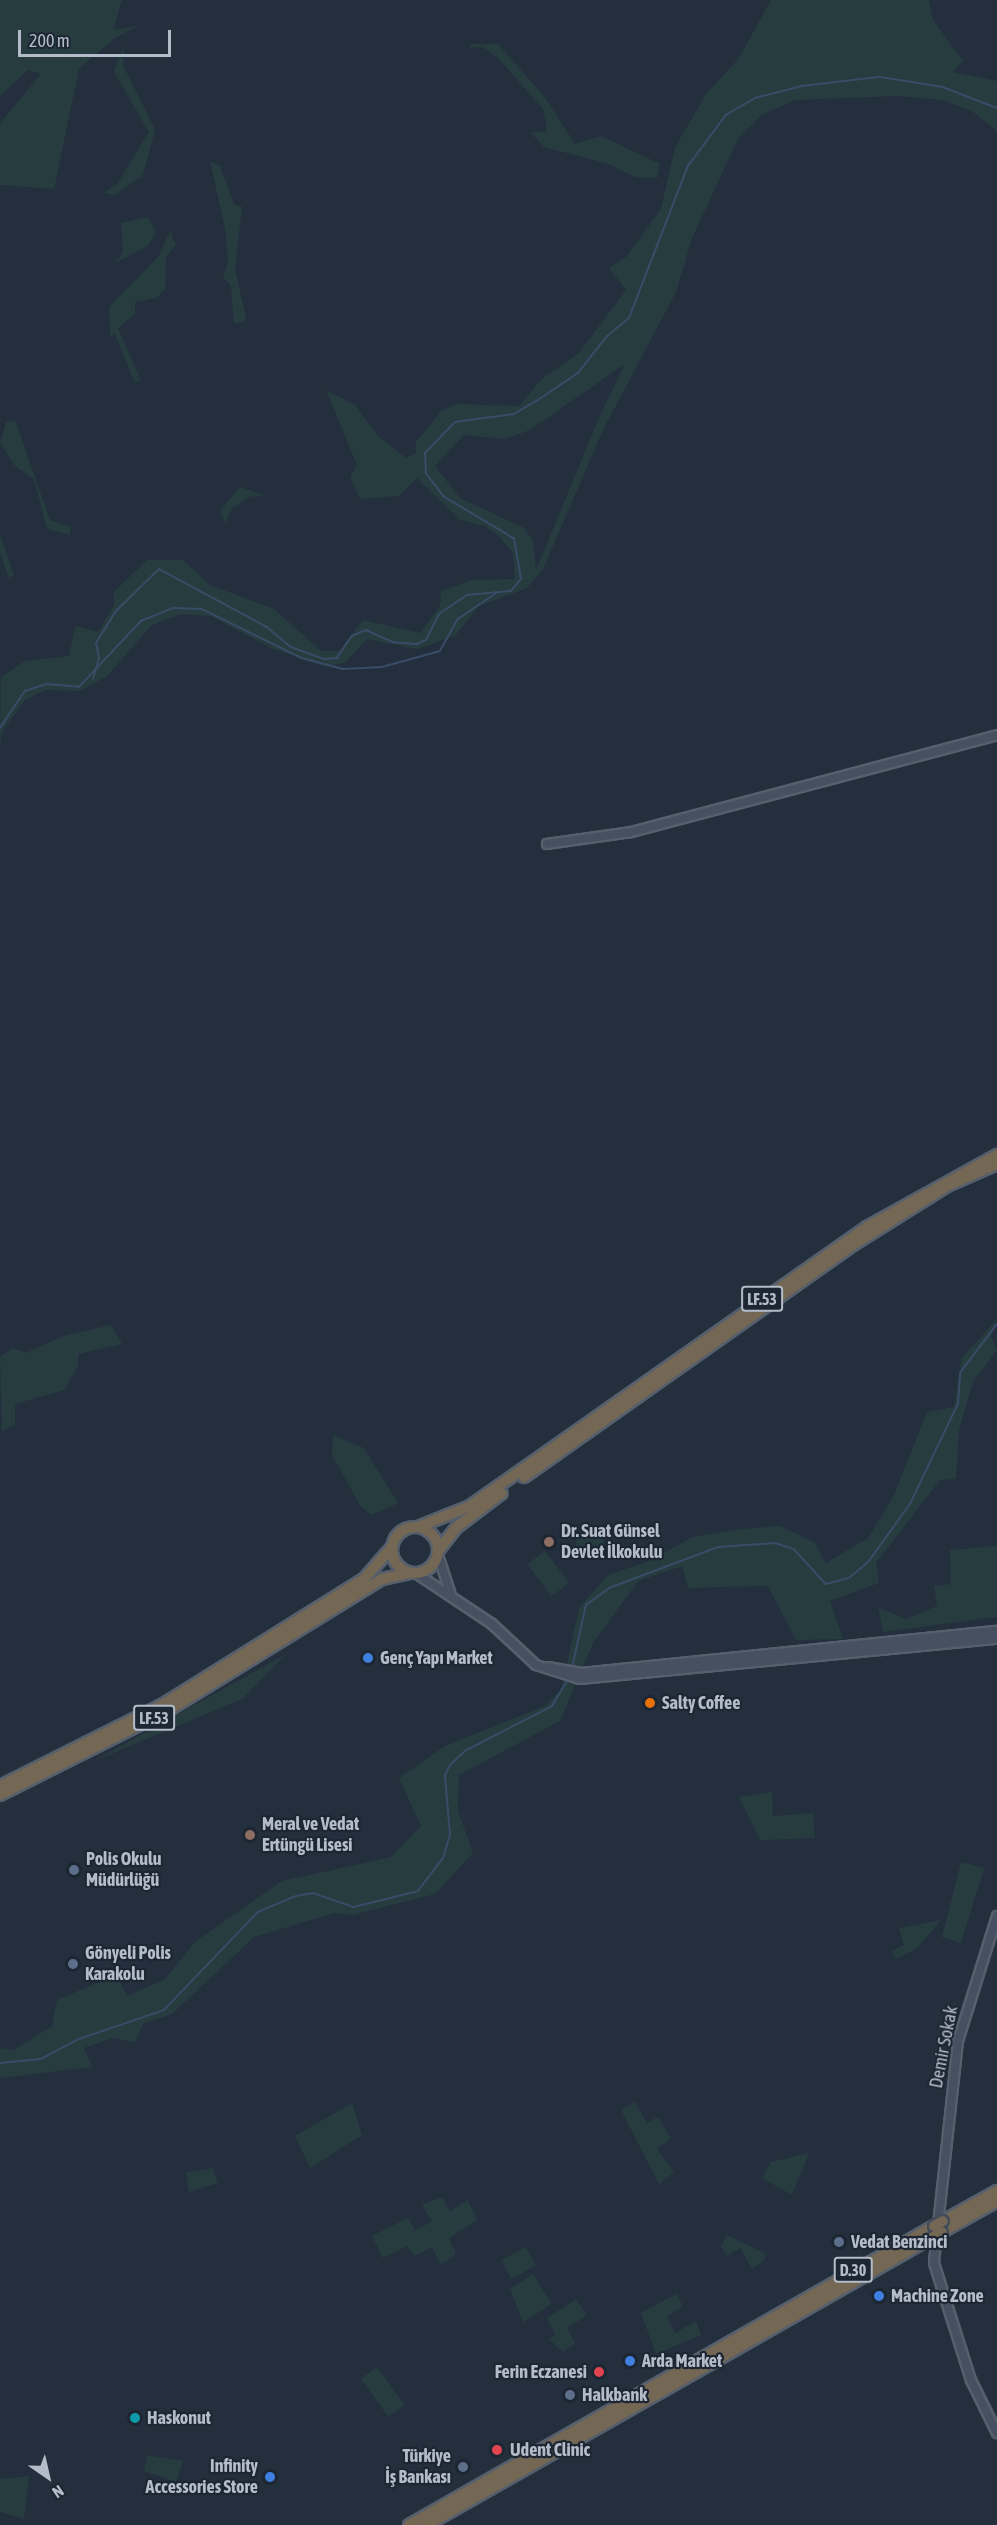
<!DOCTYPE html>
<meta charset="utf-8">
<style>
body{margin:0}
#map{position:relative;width:997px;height:2525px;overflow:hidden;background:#242f3e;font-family:"Asap Condensed",sans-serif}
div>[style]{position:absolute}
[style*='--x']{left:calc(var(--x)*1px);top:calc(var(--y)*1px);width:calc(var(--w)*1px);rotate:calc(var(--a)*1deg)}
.green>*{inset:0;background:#263c3f;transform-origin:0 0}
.round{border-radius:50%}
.stream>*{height:1.5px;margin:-0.75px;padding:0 0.75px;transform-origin:0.75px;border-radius:0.75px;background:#394c67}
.roads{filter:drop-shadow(2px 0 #565f6c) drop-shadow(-2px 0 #565f6c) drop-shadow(0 2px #565f6c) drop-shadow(0 -2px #565f6c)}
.secondary>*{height:8px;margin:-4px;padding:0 4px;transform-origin:4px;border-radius:4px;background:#465061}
.highway>*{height:10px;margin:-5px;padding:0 5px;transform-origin:5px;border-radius:5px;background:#746855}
.highway>.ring{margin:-5px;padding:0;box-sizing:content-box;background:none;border:10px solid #746855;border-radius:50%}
.bridges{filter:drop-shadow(2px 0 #434c59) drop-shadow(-2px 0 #434c59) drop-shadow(0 2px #434c59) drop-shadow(0 -2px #434c59)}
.highway-bridge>*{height:10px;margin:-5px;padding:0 5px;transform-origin:5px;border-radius:5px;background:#746855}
.dots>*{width:16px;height:16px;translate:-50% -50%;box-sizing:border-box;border:3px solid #1d2633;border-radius:50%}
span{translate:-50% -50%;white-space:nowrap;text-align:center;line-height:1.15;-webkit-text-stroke:4.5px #1d2633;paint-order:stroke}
.shield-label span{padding:2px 4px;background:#1d2633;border:2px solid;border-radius:4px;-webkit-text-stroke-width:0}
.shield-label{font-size:16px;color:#b4bcc9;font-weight:700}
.poi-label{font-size:18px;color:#b4bcc9;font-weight:700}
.left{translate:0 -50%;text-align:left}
.right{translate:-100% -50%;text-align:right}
.street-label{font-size:18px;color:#b4bcc9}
.north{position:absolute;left:18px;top:2447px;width:60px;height:60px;-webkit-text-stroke:4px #1d2633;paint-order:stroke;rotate:146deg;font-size:16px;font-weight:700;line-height:24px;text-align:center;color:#b4bcc9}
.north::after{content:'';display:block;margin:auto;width:21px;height:27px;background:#b4bcc9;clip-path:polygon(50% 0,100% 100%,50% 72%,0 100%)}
.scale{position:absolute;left:18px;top:30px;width:153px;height:27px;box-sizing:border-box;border:3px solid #b4bcc9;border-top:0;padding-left:8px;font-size:18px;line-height:21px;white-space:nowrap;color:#b4bcc9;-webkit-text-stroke:4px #1d2633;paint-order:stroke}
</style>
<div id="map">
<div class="green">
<div style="clip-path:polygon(0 0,122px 0,113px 30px,138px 26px,115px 38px,79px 69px,54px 189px,0 185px,0 123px,41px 74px,28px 70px,0 96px)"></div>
<div style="clip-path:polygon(evenodd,771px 0,929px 0,933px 20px,963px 61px,953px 72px,997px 81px,997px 131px,972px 111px,942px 100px,898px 96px,795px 100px,762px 115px,739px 137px,692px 238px,676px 292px,603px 430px,543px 569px,527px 588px,479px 606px,455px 636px,417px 649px,367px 639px,346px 662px,326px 667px,271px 648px,211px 616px,181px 614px,152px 625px,107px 676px,80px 691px,45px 690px,25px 700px,3px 730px,0 746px,1px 677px,25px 661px,69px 656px,75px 626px,98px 632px,115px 604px,113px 593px,147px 560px,183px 560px,210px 585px,274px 609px,321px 651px,339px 651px,363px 620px,420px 633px,440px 606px,441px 591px,472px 580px,515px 579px,513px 553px,499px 536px,485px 526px,460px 520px,417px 478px,399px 496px,360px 499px,350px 477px,357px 465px,326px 390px,355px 405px,379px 437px,406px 458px,416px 453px,416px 442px,442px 410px,457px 404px,519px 406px,542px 379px,579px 353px,626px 290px,609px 268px,626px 257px,661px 209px,675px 147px,707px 93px,739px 58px,771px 0,625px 364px,601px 413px,536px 570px,533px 541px,524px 528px,460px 498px,435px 466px,464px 435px,505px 439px,530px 430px,625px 364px)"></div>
<div style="clip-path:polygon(124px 44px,123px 65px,155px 130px,143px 175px,115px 195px,104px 193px,117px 184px,149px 132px,114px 72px)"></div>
<div style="clip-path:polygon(471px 44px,498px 44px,544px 96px,575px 144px,601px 136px,660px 164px,657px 178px,635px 177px,609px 164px,544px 147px,531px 133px,547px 131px,543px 109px,499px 59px,483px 47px,469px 48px)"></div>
<div style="clip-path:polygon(210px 161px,220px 166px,234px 204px,242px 207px,235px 269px,246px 318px,242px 323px,234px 323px,231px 286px,223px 277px,228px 262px,225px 229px)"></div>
<div style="clip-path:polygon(148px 217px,156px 232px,148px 246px,115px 263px,123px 252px,121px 223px)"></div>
<div style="clip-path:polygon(170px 231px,176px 245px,166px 257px,165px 289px,156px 298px,135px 302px,135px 314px,118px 328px,141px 381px,134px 381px,115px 334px,110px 337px,109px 307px,159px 256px)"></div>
<div style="clip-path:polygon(15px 420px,50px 520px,70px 527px,70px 535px,47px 529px,34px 479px,15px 466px,0 443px,6px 422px)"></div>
<div style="clip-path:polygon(240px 487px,264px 495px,249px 497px,232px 508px,225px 523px,220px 511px)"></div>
<div style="clip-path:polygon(0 535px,14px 575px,9px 578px,0 553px)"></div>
<div style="clip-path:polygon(997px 1319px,991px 1337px,997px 1350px,973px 1382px,959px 1430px,956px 1479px,940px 1480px,876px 1563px,879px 1583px,830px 1601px,843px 1639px,796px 1640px,768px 1586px,688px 1588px,682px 1566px,638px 1581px,593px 1643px,560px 1721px,459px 1775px,458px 1811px,473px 1853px,435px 1894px,353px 1915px,335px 1913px,254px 1937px,172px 2014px,143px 2024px,135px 2042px,113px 2038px,84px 2048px,92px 2067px,0 2078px,0 2048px,14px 2050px,52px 2026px,57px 2000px,116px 1975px,127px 1996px,165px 1979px,196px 1941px,282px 1881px,391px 1857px,421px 1826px,399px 1778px,445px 1746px,545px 1706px,561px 1690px,579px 1608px,608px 1575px,652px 1560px,692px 1537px,741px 1529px,780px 1526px,814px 1542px,826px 1563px,868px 1538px,893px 1497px,927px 1412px,954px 1407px,962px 1358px)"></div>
<div style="clip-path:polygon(111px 1325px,122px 1344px,78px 1354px,78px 1366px,64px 1390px,15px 1404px,15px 1425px,2px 1431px,0 1357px,13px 1348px,26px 1353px,63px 1336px)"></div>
<div style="clip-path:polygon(333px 1435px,364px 1448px,398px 1503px,372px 1515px,361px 1507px,332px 1455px)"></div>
<div class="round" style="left:576px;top:1529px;width:28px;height:28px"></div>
<div style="clip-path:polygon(997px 1546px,997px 1617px,883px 1632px,878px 1607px,906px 1619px,937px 1606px,934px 1586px,951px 1584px,950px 1550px)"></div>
<div style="left:545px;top:1551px;width:40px;height:22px;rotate:53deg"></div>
<div style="clip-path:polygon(286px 1654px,242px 1699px,92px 1762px)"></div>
<div style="clip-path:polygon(772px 1792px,773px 1816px,813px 1813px,815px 1838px,760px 1840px,739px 1797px)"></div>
<div style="clip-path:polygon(961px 1862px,984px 1868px,961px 1943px,942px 1937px)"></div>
<div style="clip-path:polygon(941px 1920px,917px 1948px,896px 1959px,892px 1951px,904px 1945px,899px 1928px)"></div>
<div style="clip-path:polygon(635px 2102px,647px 2123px,658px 2117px,671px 2138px,657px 2149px,674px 2172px,659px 2184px,621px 2110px)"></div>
<div style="clip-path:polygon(352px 2103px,362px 2135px,310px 2168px,295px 2136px)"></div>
<div style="clip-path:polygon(809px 2153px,792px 2195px,762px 2178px,771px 2162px)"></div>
<div style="clip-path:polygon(213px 2168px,218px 2183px,189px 2192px,186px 2173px)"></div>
<div style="clip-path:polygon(442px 2197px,450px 2211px,468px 2200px,477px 2220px,449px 2238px,456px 2254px,441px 2265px,432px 2247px,415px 2256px,407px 2246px,383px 2258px,372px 2236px,408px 2218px,415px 2231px,432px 2221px,422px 2205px)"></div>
<div style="clip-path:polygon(727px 2235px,766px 2254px,763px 2262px,752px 2269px,740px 2248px,727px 2256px,721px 2246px)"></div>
<div style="left:526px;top:2247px;width:21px;height:28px;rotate:62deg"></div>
<div style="clip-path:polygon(533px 2274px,552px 2304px,523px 2322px,510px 2289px)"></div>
<div style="clip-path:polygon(676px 2294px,683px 2306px,667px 2317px,675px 2333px,696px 2321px,701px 2335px,656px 2354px,641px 2313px)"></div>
<div style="clip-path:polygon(576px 2299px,587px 2315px,567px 2328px,575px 2343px,563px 2352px,549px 2339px,555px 2334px,547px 2318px)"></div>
<div style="left:377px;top:2367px;width:47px;height:20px;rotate:54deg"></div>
<div style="clip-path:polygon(147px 2455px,183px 2461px,176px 2482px,144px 2471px)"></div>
<div style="clip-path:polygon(29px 2476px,24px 2519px,0 2512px,0 2479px)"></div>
</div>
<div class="stream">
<div style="--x:93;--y:679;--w:22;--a:-74"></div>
<div style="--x:99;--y:658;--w:15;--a:-101"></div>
<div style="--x:96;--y:643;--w:39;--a:-58"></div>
<div style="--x:117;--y:610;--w:59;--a:-44.3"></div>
<div style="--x:159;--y:569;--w:123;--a:28.2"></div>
<div style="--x:267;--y:627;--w:31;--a:40"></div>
<div style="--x:291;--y:647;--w:35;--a:20"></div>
<div style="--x:324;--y:659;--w:13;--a:-4"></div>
<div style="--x:337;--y:658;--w:27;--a:-56"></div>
<div style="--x:352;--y:636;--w:15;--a:-23"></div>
<div style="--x:366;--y:630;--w:30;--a:24"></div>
<div style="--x:393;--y:642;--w:24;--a:5"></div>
<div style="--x:417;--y:644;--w:10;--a:-24"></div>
<div style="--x:426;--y:640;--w:29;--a:-63"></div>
<div style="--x:439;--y:614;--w:34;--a:-34"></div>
<div style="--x:467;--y:595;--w:44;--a:-5.2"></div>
<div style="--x:511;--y:591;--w:16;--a:-50"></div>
<div style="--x:521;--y:579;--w:41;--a:-99.9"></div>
<div style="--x:514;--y:539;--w:82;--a:-149"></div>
<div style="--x:444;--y:497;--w:29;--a:-128"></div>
<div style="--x:426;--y:474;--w:21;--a:-93"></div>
<div style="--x:425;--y:453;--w:43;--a:-45.9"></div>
<div style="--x:455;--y:422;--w:60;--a:-7.7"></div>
<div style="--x:514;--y:414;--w:28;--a:-30"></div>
<div style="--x:538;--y:400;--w:48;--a:-34"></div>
<div style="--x:578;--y:373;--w:47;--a:-51.9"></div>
<div style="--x:607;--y:336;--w:28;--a:-39"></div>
<div style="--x:629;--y:318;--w:163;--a:-68.8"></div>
<div style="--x:688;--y:166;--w:64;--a:-53.3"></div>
<div style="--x:726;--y:115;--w:34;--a:-30"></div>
<div style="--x:755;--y:98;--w:49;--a:-14.3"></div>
<div style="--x:802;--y:86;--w:79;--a:-6.6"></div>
<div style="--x:880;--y:77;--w:64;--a:9"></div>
<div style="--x:943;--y:87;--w:58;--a:21.3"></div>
<div style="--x:0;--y:728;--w:45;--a:-56"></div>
<div style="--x:25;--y:691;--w:23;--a:-18"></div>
<div style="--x:47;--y:684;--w:32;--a:5"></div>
<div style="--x:79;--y:687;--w:91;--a:-46.8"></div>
<div style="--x:141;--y:621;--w:35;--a:-22"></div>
<div style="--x:173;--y:608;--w:29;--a:2"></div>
<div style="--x:202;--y:609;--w:111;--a:26.1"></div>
<div style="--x:302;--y:658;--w:42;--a:15"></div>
<div style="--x:343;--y:669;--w:39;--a:-3"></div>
<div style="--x:382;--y:667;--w:60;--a:-15.4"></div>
<div style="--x:440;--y:651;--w:37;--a:-61"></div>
<div style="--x:458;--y:619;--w:45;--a:-34"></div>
<div style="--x:572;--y:1668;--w:65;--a:-77.5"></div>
<div style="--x:586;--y:1605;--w:29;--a:-36"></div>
<div style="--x:609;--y:1588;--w:116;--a:-20.6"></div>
<div style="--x:718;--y:1547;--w:57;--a:-4"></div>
<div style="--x:775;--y:1543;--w:20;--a:18"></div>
<div style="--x:794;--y:1549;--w:47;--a:47.6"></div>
<div style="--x:826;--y:1584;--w:24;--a:-15"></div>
<div style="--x:849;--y:1578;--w:26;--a:-40"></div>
<div style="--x:869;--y:1561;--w:70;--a:-54.3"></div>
<div style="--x:910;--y:1504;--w:111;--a:-64.4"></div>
<div style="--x:958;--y:1404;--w:31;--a:-86"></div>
<div style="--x:960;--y:1373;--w:61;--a:-52.9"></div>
<div style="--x:0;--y:2063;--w:41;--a:-5.6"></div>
<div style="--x:41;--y:2059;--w:43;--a:-27.8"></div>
<div style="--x:79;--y:2039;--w:90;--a:-18.8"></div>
<div style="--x:164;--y:2010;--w:136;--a:-46.2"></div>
<div style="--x:258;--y:1912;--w:41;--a:-22.8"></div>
<div style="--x:296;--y:1896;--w:17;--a:-10"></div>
<div style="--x:313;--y:1893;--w:43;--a:18.9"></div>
<div style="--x:354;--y:1907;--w:66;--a:-14"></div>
<div style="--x:418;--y:1891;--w:41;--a:-52.9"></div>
<div style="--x:443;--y:1858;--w:24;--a:-73"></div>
<div style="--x:450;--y:1835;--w:60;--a:-94.8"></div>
<div style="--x:445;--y:1775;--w:11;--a:-63"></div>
<div style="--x:450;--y:1765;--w:21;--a:-43"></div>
<div style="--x:465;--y:1751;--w:98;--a:-27.3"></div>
<div style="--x:552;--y:1706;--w:33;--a:-59"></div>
</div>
<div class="roads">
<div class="secondary">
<div style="--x:547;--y:844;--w:85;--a:-8.1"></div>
<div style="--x:631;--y:832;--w:379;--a:-14.8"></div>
<div style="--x:438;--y:1555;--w:40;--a:72"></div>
<div style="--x:417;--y:1574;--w:90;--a:33.7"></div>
<div style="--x:492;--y:1624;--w:60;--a:43"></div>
<div style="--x:536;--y:1665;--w:46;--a:17.7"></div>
<div style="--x:580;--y:1679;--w:419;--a:-5.5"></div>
<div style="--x:548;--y:1667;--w:34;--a:10"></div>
<div style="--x:581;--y:1673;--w:418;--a:-5.8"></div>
<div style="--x:997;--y:1916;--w:131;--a:107.3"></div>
<div style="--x:958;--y:2041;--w:223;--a:96.2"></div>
<div style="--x:934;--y:2263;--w:123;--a:72.5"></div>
<div style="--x:971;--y:2380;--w:59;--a:63.9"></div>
</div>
<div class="highway">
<div style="--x:524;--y:1477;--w:403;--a:-35.2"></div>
<div style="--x:853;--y:1245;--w:111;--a:-32.1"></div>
<div style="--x:947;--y:1186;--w:55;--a:-23.7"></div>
<div class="ring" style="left:392px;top:1527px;width:36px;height:36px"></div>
<div style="--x:418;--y:1527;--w:56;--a:-22"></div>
<div style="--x:470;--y:1506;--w:485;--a:-35.1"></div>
<div style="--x:867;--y:1227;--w:149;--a:-29"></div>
<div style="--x:438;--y:1551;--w:31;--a:-52"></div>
<div style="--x:457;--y:1527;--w:56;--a:-37.1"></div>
<div style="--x:0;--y:1786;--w:181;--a:-26.6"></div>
<div style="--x:162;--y:1705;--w:238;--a:-32"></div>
<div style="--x:364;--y:1579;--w:43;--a:-48.8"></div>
<div style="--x:0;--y:1795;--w:189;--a:-26.7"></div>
<div style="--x:169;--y:1710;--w:250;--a:-31.6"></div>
<div style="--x:382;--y:1579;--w:29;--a:-12"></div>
<div style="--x:943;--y:2221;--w:62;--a:-29.1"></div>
<div style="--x:942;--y:2232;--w:63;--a:-29.4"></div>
<div style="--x:409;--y:2525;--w:604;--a:-29.66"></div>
<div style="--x:427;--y:2525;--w:582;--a:-29.65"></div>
</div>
</div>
<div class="bridges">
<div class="highway-bridge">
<div style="--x:934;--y:2226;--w:10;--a:-29"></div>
<div style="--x:933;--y:2237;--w:10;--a:-29"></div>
</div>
</div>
<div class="dots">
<div style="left:549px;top:1542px;background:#8d6e63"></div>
<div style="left:368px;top:1658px;background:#3f7fe0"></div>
<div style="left:650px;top:1703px;background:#e8710a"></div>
<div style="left:250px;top:1835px;background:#8d6e63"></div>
<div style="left:74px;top:1870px;background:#5c6f8a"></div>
<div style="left:73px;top:1964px;background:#5c6f8a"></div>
<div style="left:839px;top:2242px;background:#5c6f8a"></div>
<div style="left:879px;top:2296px;background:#3f7fe0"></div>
<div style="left:630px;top:2361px;background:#3f7fe0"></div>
<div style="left:599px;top:2372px;background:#e0444e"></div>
<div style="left:570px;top:2395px;background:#5c6f8a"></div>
<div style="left:135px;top:2418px;background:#0f9aa8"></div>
<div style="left:497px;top:2450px;background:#e0444e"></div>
<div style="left:463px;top:2467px;background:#5c6f8a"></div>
<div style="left:270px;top:2477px;background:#3f7fe0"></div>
</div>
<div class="shield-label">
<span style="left:762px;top:1299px">LF.53</span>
<span style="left:154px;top:1718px">LF.53</span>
<span style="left:853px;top:2270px">D.30</span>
</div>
<div class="poi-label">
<span class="left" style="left:561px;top:1542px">Dr. Suat Günsel<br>Devlet İlkokulu</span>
<span class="left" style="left:380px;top:1658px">Genç Yapı Market</span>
<span class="left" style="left:662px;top:1703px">Salty Coffee</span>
<span class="left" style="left:262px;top:1835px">Meral ve Vedat<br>Ertüngü Lisesi</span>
<span class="left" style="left:86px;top:1870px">Polis Okulu<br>Müdürlüğü</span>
<span class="left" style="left:85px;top:1964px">Gönyeli Polis<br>Karakolu</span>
<span class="left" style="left:851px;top:2242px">Vedat Benzinci</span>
<span class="left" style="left:891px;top:2296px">Machine Zone</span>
<span class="left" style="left:642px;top:2361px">Arda Market</span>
<span class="right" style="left:587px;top:2372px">Ferin Eczanesi</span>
<span class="left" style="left:582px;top:2395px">Halkbank</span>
<span class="left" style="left:147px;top:2418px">Haskonut</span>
<span class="left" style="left:510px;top:2450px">Udent Clinic</span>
<span class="right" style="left:451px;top:2467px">Türkiye<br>İş Bankası</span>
<span class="right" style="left:258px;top:2477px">Infinity<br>Accessories Store</span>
</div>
<div class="street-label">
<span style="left:944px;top:2047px;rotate:-79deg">Demir Sokak</span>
</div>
<div class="north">N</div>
<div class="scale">200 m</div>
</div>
